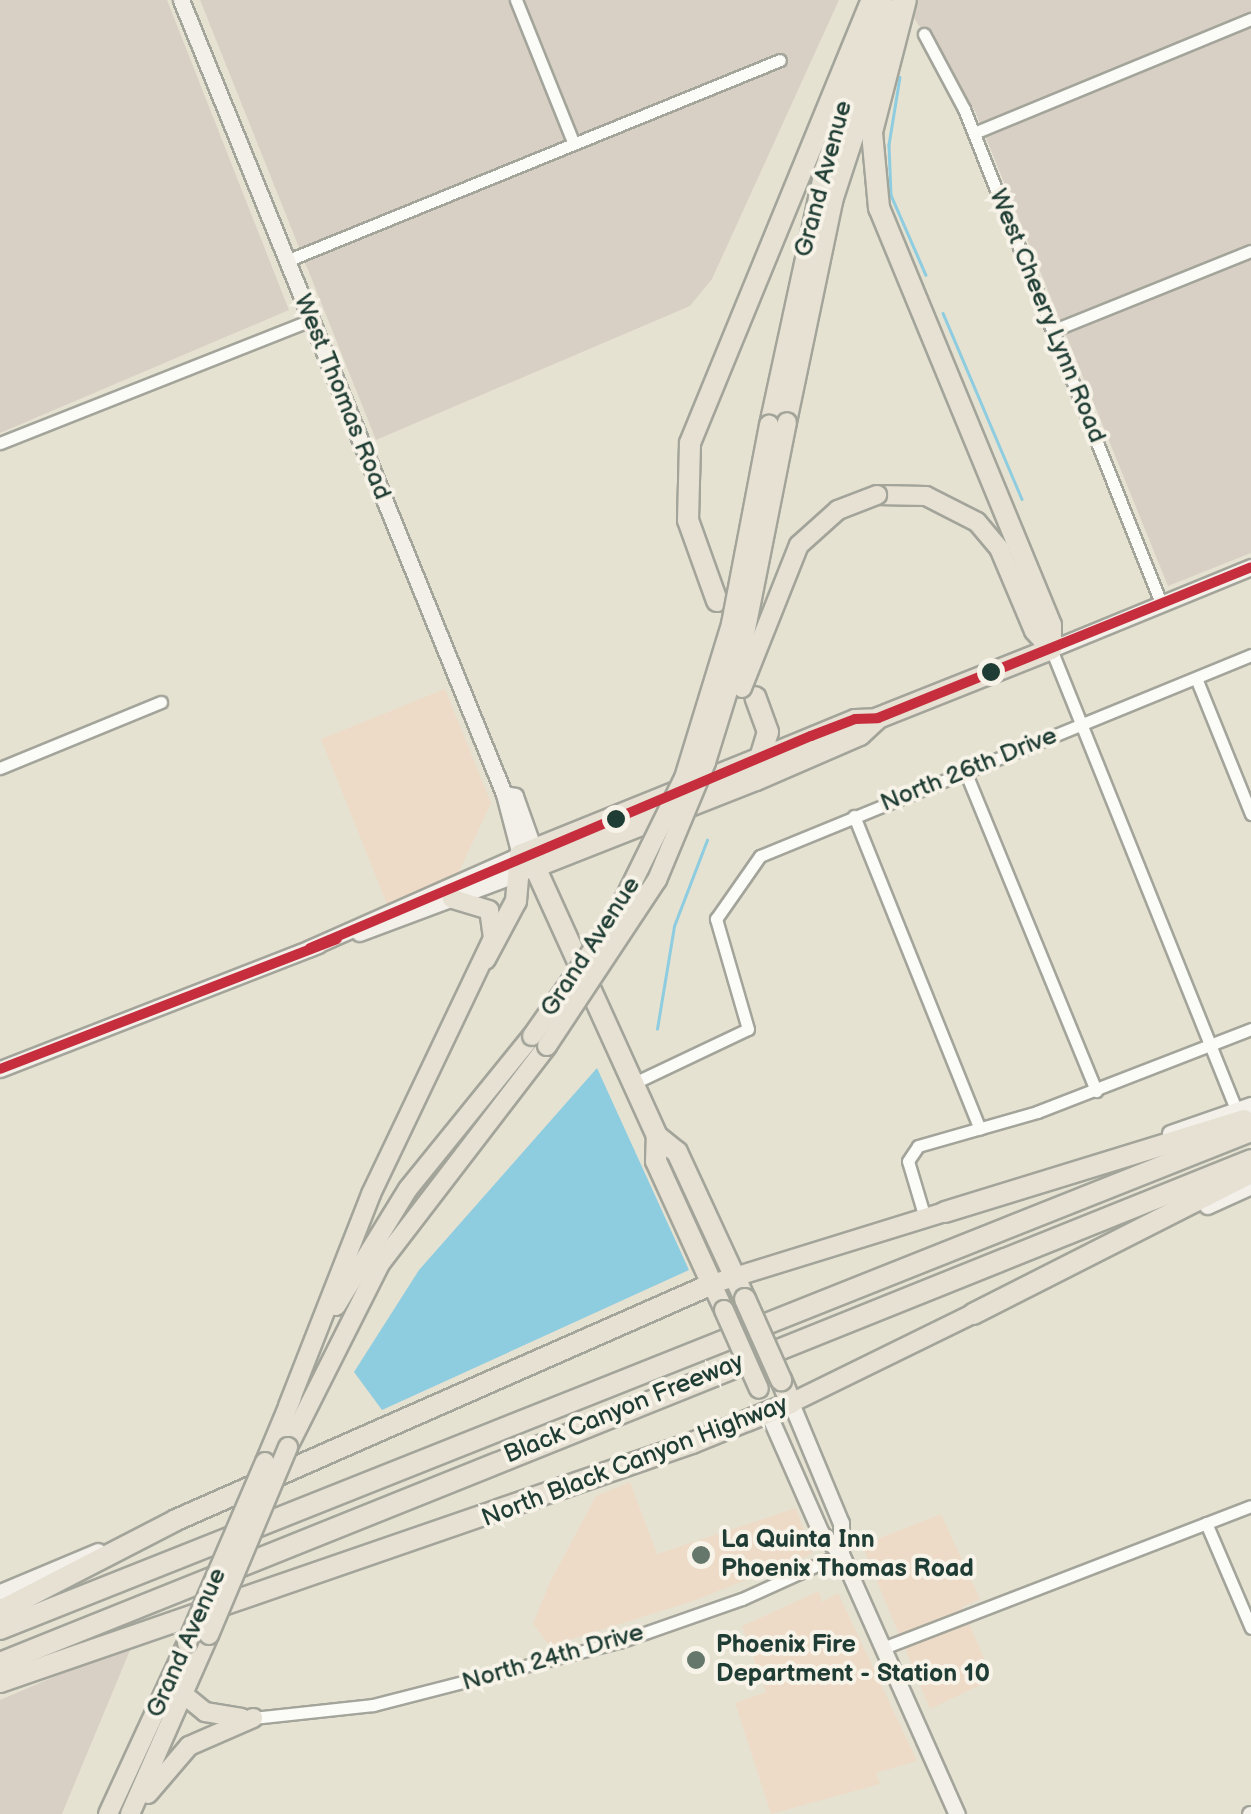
<!DOCTYPE html>
<style>
body{margin:0}
#map{position:relative;width:1251px;height:1814px;overflow:hidden;background:#e6e2d2;font-family:"Balsamiq Sans",sans-serif}
div>[style]{position:absolute}
[style*='--x']{left:calc(var(--x)*1px);top:calc(var(--y)*1px);width:calc(var(--w)*1px);rotate:calc(var(--a)*1deg)}
.built>*{inset:0;background:#eddbc7}
.industrial>*{inset:0;background:#d9d0c5}
.water>*{inset:0;background:#8ecce0}
.stream>*{height:2.5px;margin:-1.25px;padding:0 1.25px;transform-origin:1.25px;border-radius:1.25px;background:#8ecce0}
.roads{filter:drop-shadow(2px 0 #a3a49a) drop-shadow(-2px 0 #a3a49a) drop-shadow(0 2px #a3a49a) drop-shadow(0 -2px #a3a49a)}
.street>*{height:11px;margin:-5.5px;padding:0 5.5px;transform-origin:5.5px;border-radius:5.5px;background:#fbfbf8}
.secondary>*{height:15px;margin:-7.5px;padding:0 7.5px;transform-origin:7.5px;border-radius:7.5px;background:#f3f0ea}
.primary>*{height:18px;margin:-9px;padding:0 9px;transform-origin:9px;border-radius:9px;background:#e7e1d4}
.highway>*{height:20px;margin:-10px;padding:0 10px;transform-origin:10px;border-radius:10px;background:#e7e1d4}
.bridges{filter:drop-shadow(2px 0 #a3a49a) drop-shadow(-2px 0 #a3a49a) drop-shadow(0 2px #a3a49a) drop-shadow(0 -2px #a3a49a)}
.primary-bridge>*{height:18px;margin:-9px;padding:0 9px;transform-origin:9px;border-radius:9px;background:#e7e1d4}
.highway-bridge>*{height:20px;margin:-10px;padding:0 10px;transform-origin:10px;border-radius:10px;background:#e7e1d4}
.bus-1>*{height:10px;margin:-5px;padding:0 5px;transform-origin:5px;border-radius:5px;background:#c62d3d}
.dots>*{width:28px;height:28px;translate:-50% -50%;box-sizing:border-box;border:5px solid #f7f3e8;border-radius:50%}
span{translate:-50% -50%;white-space:nowrap;text-align:center;line-height:1.15;-webkit-text-stroke:8px #f7f3e8;paint-order:stroke}
.street-label{font-size:25px;color:#1f3d34}
.poi-label{font-size:25px;color:#1f3d34;font-weight:700}
.left{translate:0 -50%;text-align:left}
</style>
<div id="map">
<div class="built">
<div style="clip-path:polygon(445px 689px,491px 803px,456px 878px,387px 904px,321px 739px)"></div>
<div style="clip-path:polygon(630px 1482px,657px 1554px,796px 1508px,812px 1554px,693px 1601px,550px 1646px,533px 1624px,549px 1584px,596px 1496px)"></div>
<div style="clip-path:polygon(941px 1514px,980px 1599px,962px 1607px,993px 1679px,930px 1709px,862px 1545px)"></div>
<div style="clip-path:polygon(819px 1591px,822px 1602px,838px 1593px,917px 1761px,876px 1773px,880px 1784px,771px 1814px,735px 1703px,766px 1692px,742px 1626px)"></div>
</div>
<div class="industrial">
<div style="clip-path:polygon(0 0,167px 0,289px 310px,0 433px)"></div>
<div style="clip-path:polygon(200px 0,839px 0,712px 279px,690px 306px,376px 440px)"></div>
<div style="clip-path:polygon(918px 0,1251px 0,1251px 553px,1168px 586px,975px 111px,912px 15px)"></div>
<div style="clip-path:polygon(133px 1643px,62px 1814px,0 1814px,0 1700px)"></div>
</div>
<div class="water">
<div style="clip-path:polygon(597px 1068px,689px 1270px,382px 1410px,354px 1372px,419px 1270px)"></div>
</div>
<div class="stream">
<div style="--x:900;--y:77;--w:69;--a:99.2"></div>
<div style="--x:889;--y:145;--w:50;--a:87.7"></div>
<div style="--x:891;--y:195;--w:87;--a:66.4"></div>
<div style="--x:943;--y:313;--w:202;--a:67"></div>
<div style="--x:657;--y:1029;--w:104;--a:-80.6"></div>
<div style="--x:674;--y:926;--w:92;--a:-69"></div>
</div>
<div class="roads">
<div class="street">
<div style="--x:516;--y:0;--w:155;--a:68.1"></div>
<div style="--x:924;--y:34;--w:85;--a:61.9"></div>
<div style="--x:964;--y:109;--w:532;--a:68.26"></div>
<div style="--x:974;--y:133;--w:300;--a:-22.4"></div>
<div style="--x:286;--y:261;--w:533;--a:-22.14"></div>
<div style="--x:1054;--y:330;--w:212;--a:-21.9"></div>
<div style="--x:0;--y:443;--w:334;--a:-21.6"></div>
<div style="--x:1051;--y:649;--w:497;--a:68.1"></div>
<div style="--x:1196;--y:678;--w:147;--a:68"></div>
<div style="--x:0;--y:768;--w:174;--a:-22.3"></div>
<div style="--x:965;--y:771;--w:346;--a:67.7"></div>
<div style="--x:854;--y:816;--w:337;--a:68.1"></div>
<div style="--x:632;--y:1084;--w:128;--a:-25.4"></div>
<div style="--x:748;--y:1029;--w:115;--a:-106.2"></div>
<div style="--x:716;--y:919;--w:77;--a:-55.1"></div>
<div style="--x:760;--y:856;--w:531;--a:-22.26"></div>
<div style="--x:925;--y:1218;--w:59;--a:-106.6"></div>
<div style="--x:908;--y:1161;--w:18;--a:-56"></div>
<div style="--x:918;--y:1146;--w:124;--a:-15.9"></div>
<div style="--x:1037;--y:1112;--w:230;--a:-21.2"></div>
<div style="--x:1206;--y:1523;--w:114;--a:66.8"></div>
<div style="--x:883;--y:1648;--w:394;--a:-21.1"></div>
<div style="--x:253;--y:1718;--w:121;--a:-6.2"></div>
<div style="--x:373;--y:1705;--w:254;--a:-14.4"></div>
<div style="--x:619;--y:1642;--w:130;--a:-19.3"></div>
<div style="--x:742;--y:1599;--w:109;--a:-24.4"></div>
</div>
<div class="secondary">
<div style="--x:181;--y:0;--w:857;--a:67.86"></div>
<div style="--x:504;--y:794;--w:63;--a:75.3"></div>
<div style="--x:520;--y:855;--w:230;--a:156.1"></div>
<div style="--x:1051;--y:649;--w:216;--a:-22.3"></div>
<div style="--x:504;--y:794;--w:11;--a:10"></div>
<div style="--x:515;--y:796;--w:63;--a:70.4"></div>
<div style="--x:359;--y:933;--w:177;--a:-20.5"></div>
<div style="--x:0;--y:1069;--w:341;--a:-21.3"></div>
<div style="--x:1170;--y:1133;--w:86;--a:-19.1"></div>
<div style="--x:1207;--y:1206;--w:48;--a:-24.4"></div>
<div style="--x:791;--y:1403;--w:130;--a:67.4"></div>
<div style="--x:841;--y:1523;--w:31;--a:90"></div>
<div style="--x:768;--y:1413;--w:131;--a:66.2"></div>
<div style="--x:821;--y:1533;--w:29;--a:46"></div>
<div style="--x:841;--y:1554;--w:285;--a:66"></div>
<div style="--x:0;--y:1592;--w:106;--a:-22.7"></div>
<div style="--x:1250;--y:1814;--w:1;--a:0"></div>
</div>
<div class="primary">
<div style="--x:787;--y:422;--w:226;--a:-78.2"></div>
<div style="--x:833;--y:201;--w:203;--a:-71.9"></div>
<div style="--x:769;--y:425;--w:261;--a:-77.8"></div>
<div style="--x:824;--y:170;--w:180;--a:-70.9"></div>
<div style="--x:877;--y:495;--w:49;--a:1.2"></div>
<div style="--x:926;--y:496;--w:57;--a:27"></div>
<div style="--x:977;--y:522;--w:34;--a:50"></div>
<div style="--x:999;--y:548;--w:90;--a:67.1"></div>
<div style="--x:1034;--y:631;--w:25;--a:47"></div>
<div style="--x:760;--y:758;--w:103;--a:-22.3"></div>
<div style="--x:855;--y:719;--w:23;--a:-2"></div>
<div style="--x:336;--y:1306;--w:137;--a:-58.4"></div>
<div style="--x:408;--y:1189;--w:197;--a:-51"></div>
<div style="--x:724;--y:1310;--w:29;--a:-115"></div>
<div style="--x:712;--y:1284;--w:244;--a:-17.2"></div>
<div style="--x:791;--y:1403;--w:203;--a:-26.1"></div>
<div style="--x:288;--y:1406;--w:228;--a:-68.6"></div>
<div style="--x:371;--y:1194;--w:284;--a:-64.5"></div>
<div style="--x:493;--y:938;--w:28;--a:-98"></div>
<div style="--x:489;--y:910;--w:39;--a:-163"></div>
<div style="--x:288;--y:1447;--w:205;--a:-63.3"></div>
<div style="--x:380;--y:1264;--w:275;--a:-52.5"></div>
<div style="--x:265;--y:1462;--w:70;--a:-67.4"></div>
<div style="--x:183;--y:1694;--w:28;--a:39"></div>
<div style="--x:205;--y:1712;--w:37;--a:9"></div>
<div style="--x:148;--y:1794;--w:63;--a:-49.5"></div>
<div style="--x:189;--y:1746;--w:70;--a:-23.6"></div>
<div style="--x:108;--y:1814;--w:188;--a:-65.2"></div>
<div style="--x:130;--y:1814;--w:196;--a:-66.2"></div>
</div>
<div class="highway">
<div style="--x:717;--y:601;--w:86;--a:-109.7"></div>
<div style="--x:688;--y:520;--w:77;--a:-88.5"></div>
<div style="--x:690;--y:443;--w:479;--a:-67.7"></div>
<div style="--x:520;--y:855;--w:19;--a:39"></div>
<div style="--x:535;--y:867;--w:295;--a:65.6"></div>
<div style="--x:657;--y:1136;--w:26;--a:39"></div>
<div style="--x:677;--y:1152;--w:162;--a:65.2"></div>
<div style="--x:520;--y:855;--w:259;--a:-22"></div>
<div style="--x:760;--y:758;--w:27;--a:-73"></div>
<div style="--x:768;--y:732;--w:37;--a:-110"></div>
<div style="--x:535;--y:867;--w:238;--a:-21.5"></div>
<div style="--x:756;--y:780;--w:113;--a:-23.4"></div>
<div style="--x:860;--y:735;--w:25;--a:-43"></div>
<div style="--x:878;--y:718;--w:186;--a:-21.7"></div>
<div style="--x:1051;--y:649;--w:24;--a:-90"></div>
<div style="--x:1051;--y:625;--w:451;--a:-112.4"></div>
<div style="--x:879;--y:208;--w:76;--a:-95.3"></div>
<div style="--x:872;--y:132;--w:136;--a:-75.6"></div>
<div style="--x:485;--y:959;--w:66;--a:-61.9"></div>
<div style="--x:516;--y:901;--w:46;--a:-85"></div>
<div style="--x:945;--y:1212;--w:313;--a:-17.1"></div>
<div style="--x:973;--y:1314;--w:312;--a:-26.9"></div>
<div style="--x:0;--y:1611;--w:198;--a:-27.3"></div>
<div style="--x:176;--y:1520;--w:586;--a:-23.76"></div>
<div style="--x:712;--y:1284;--w:135;--a:-114.5"></div>
<div style="--x:656;--y:1161;--w:25;--a:-88"></div>
<div style="--x:0;--y:1629;--w:1346;--a:-21.71"></div>
<div style="--x:0;--y:1663;--w:1348;--a:-21.9"></div>
<div style="--x:0;--y:1682;--w:732;--a:-19.05"></div>
<div style="--x:692;--y:1443;--w:107;--a:-22"></div>
<div style="--x:791;--y:1403;--w:25;--a:-113"></div>
</div>
</div>
<div class="bridges">
<div class="primary-bridge">
<div style="--x:742;--y:688;--w:154;--a:-68.3"></div>
<div style="--x:799;--y:545;--w:52;--a:-41.9"></div>
<div style="--x:838;--y:510;--w:42;--a:-21"></div>
<div style="--x:532;--y:1036;--w:144;--a:-54.9"></div>
<div style="--x:615;--y:918;--w:156;--a:-63.8"></div>
<div style="--x:684;--y:778;--w:161;--a:-73"></div>
<div style="--x:731;--y:624;--w:203;--a:-79.2"></div>
<div style="--x:547;--y:1046;--w:199;--a:-56.5"></div>
<div style="--x:657;--y:880;--w:128;--a:-67.4"></div>
<div style="--x:706;--y:762;--w:129;--a:-72.8"></div>
<div style="--x:744;--y:639;--w:221;--a:-78.8"></div>
<div style="--x:724;--y:1310;--w:86;--a:66.1"></div>
<div style="--x:209;--y:1635;--w:204;--a:-67.2"></div>
<div style="--x:187;--y:1643;--w:197;--a:-66.7"></div>
</div>
<div class="highway-bridge">
<div style="--x:745;--y:1299;--w:89;--a:66"></div>
</div>
</div>
<div class="bus-1">
<div style="--x:310;--y:948;--w:544;--a:-22.94"></div>
<div style="--x:811;--y:736;--w:47;--a:-21.1"></div>
<div style="--x:855;--y:719;--w:23;--a:-2"></div>
<div style="--x:878;--y:718;--w:402;--a:-22"></div>
<div style="--x:0;--y:1069;--w:361;--a:-21.1"></div>
</div>
<div class="dots">
<div style="left:991px;top:672px;background:#1f3d34"></div>
<div style="left:616px;top:819px;background:#1f3d34"></div>
<div style="left:701px;top:1555px;background:#65776b"></div>
<div style="left:696px;top:1660px;background:#65776b"></div>
</div>
<div class="street-label">
<span style="left:824px;top:179px;rotate:-75deg">Grand Avenue</span>
<span style="left:1047px;top:316px;rotate:68deg">West Cheery Lynn Road</span>
<span style="left:342px;top:397px;rotate:68deg">West Thomas Road</span>
<span style="left:969px;top:770px;rotate:-22deg">North 26th Drive</span>
<span style="left:591px;top:947px;rotate:-57deg">Grand Avenue</span>
<span style="left:624px;top:1409px;rotate:-22deg">Black Canyon Freeway</span>
<span style="left:635px;top:1462px;rotate:-21deg">North Black Canyon Highway</span>
<span style="left:187px;top:1643px;rotate:-66deg">Grand Avenue</span>
<span style="left:553px;top:1658px;rotate:-16deg">North 24th Drive</span>
</div>
<div class="poi-label">
<span class="left" style="left:721px;top:1555px">La Quinta Inn<br>Phoenix Thomas Road</span>
<span class="left" style="left:716px;top:1660px">Phoenix Fire<br>Department - Station 10</span>
</div>
</div>
